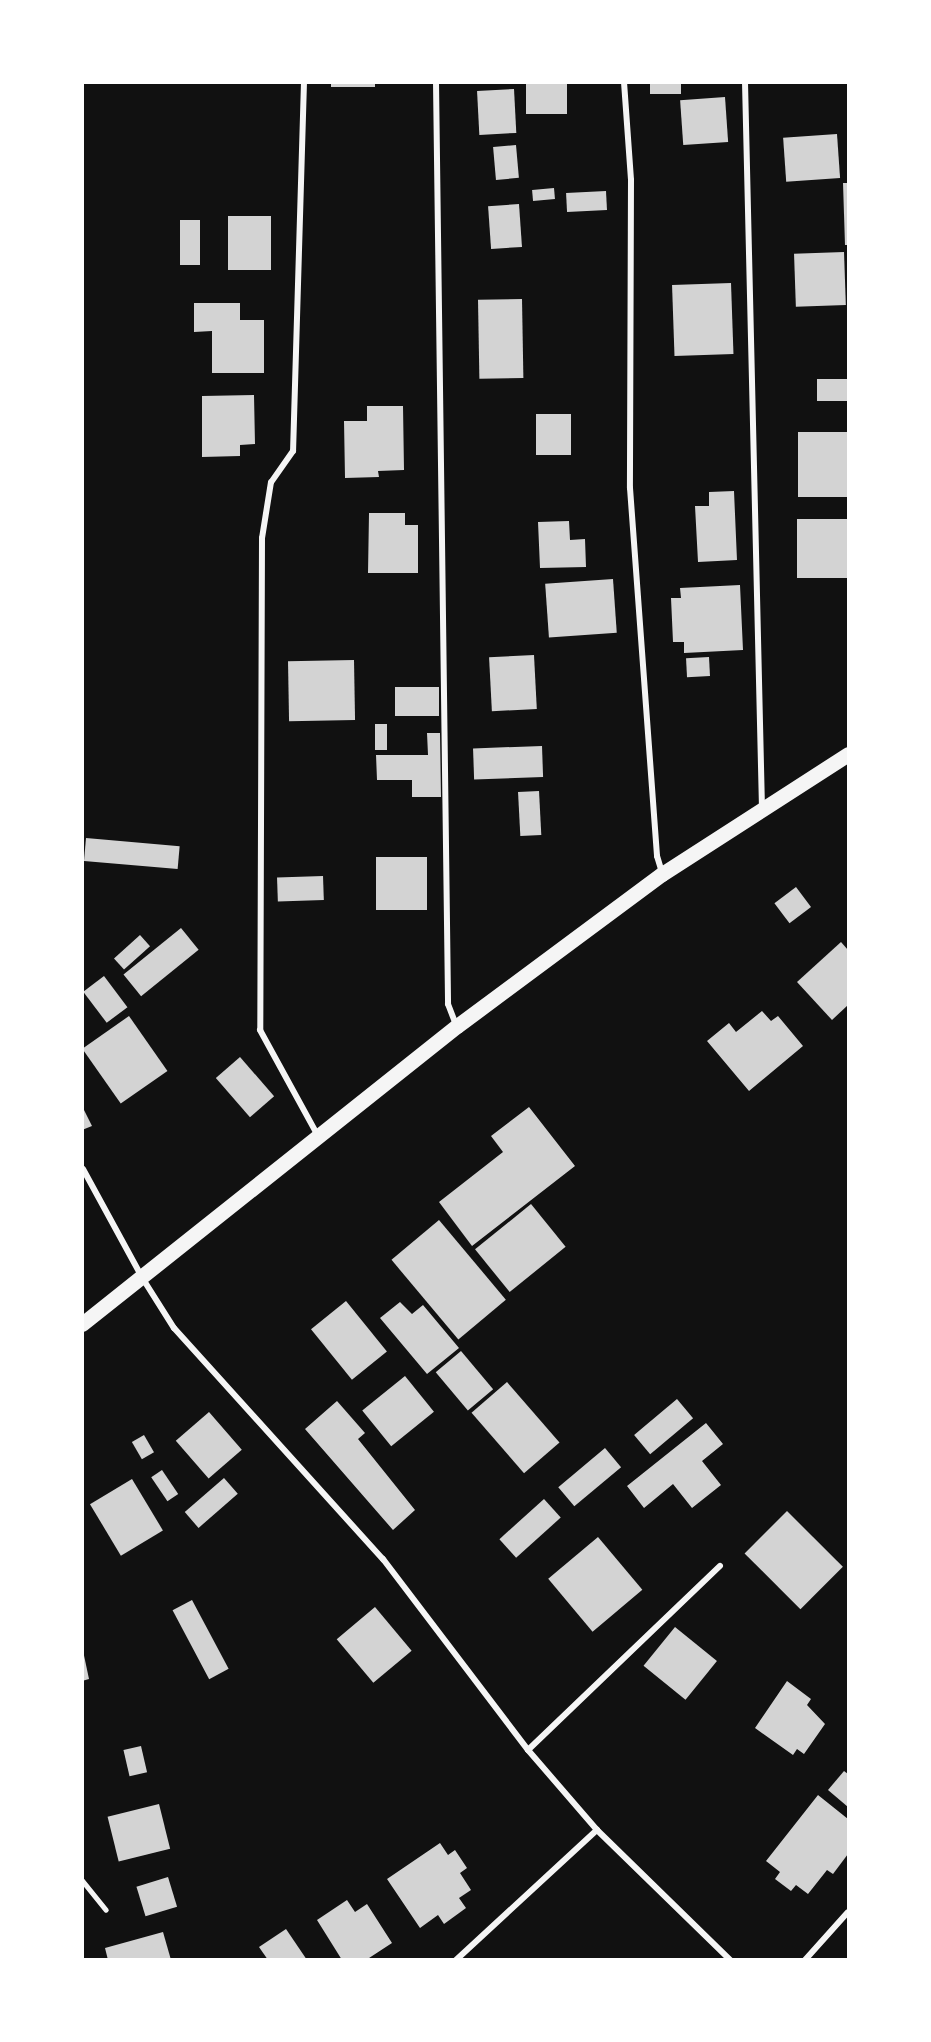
<!DOCTYPE html>
<style>
body{margin:0}
#map{position:relative;width:931px;height:2042px;overflow:hidden;background:#111;font-family:"Open Sans",sans-serif}
div>[style]{position:absolute}
[style*='--x']{left:calc(var(--x)*1px);top:calc(var(--y)*1px);width:calc(var(--w)*1px);rotate:calc(var(--a)*1deg)}
.building>*{inset:0;background:#d3d3d3;transform-origin:0 0}
.service>*{height:4.5px;margin:-2.25px;padding:0 2.25px;transform-origin:2.25px;border-radius:2.25px;background:#f5f5f5}
.minor>*{height:6px;margin:-3px;padding:0 3px;transform-origin:3px;border-radius:3px;background:#f5f5f5}
.primary>*{height:15px;margin:-7.5px;padding:0 7.5px;transform-origin:7.5px;border-radius:7.5px;background:#f5f5f5}
span{translate:-50% -50%;white-space:nowrap;text-align:center;line-height:1.15;-webkit-text-stroke:4.5px #fff;paint-order:stroke}
.frame{position:absolute;inset:0;border:84px solid #fff;pointer-events:none}
</style>
<div id="map">
<div class="building">
<div style="left:331px;top:82px;width:44px;height:5px"></div>
<div style="left:526px;top:82px;width:41px;height:32px"></div>
<div style="left:650px;top:82px;width:31px;height:12px"></div>
<div style="left:514px;top:89px;width:44px;height:37px;rotate:87deg"></div>
<div style="left:725px;top:97px;width:45px;height:45px;rotate:86deg"></div>
<div style="left:837px;top:134px;width:44px;height:54px;rotate:86deg"></div>
<div style="left:516px;top:145px;width:33px;height:23px;rotate:85deg"></div>
<div style="clip-path:polygon(843px 183px,848px 183px,848px 245px,845px 245px)"></div>
<div style="left:554px;top:188px;width:11px;height:22px;rotate:85deg"></div>
<div style="left:606px;top:191px;width:19px;height:40px;rotate:87deg"></div>
<div style="left:519px;top:204px;width:43px;height:31px;rotate:86deg"></div>
<div style="left:228px;top:216px;width:43px;height:54px"></div>
<div style="left:180px;top:220px;width:20px;height:45px"></div>
<div style="left:844px;top:252px;width:53px;height:50px;rotate:88deg"></div>
<div style="left:731px;top:283px;width:71px;height:59px;rotate:88deg"></div>
<div style="left:522px;top:299px;width:79px;height:44px;rotate:89deg"></div>
<div style="clip-path:polygon(194px 303px,240px 303px,240px 320px,264px 320px,264px 373px,212px 373px,212px 331px,194px 332px)"></div>
<div style="left:848px;top:379px;width:22px;height:31px;rotate:90deg"></div>
<div style="clip-path:polygon(254px 395px,255px 444px,240px 445px,240px 456px,202px 457px,202px 396px)"></div>
<div style="clip-path:polygon(367px 406px,403px 406px,404px 470px,378px 471px,379px 477px,345px 478px,344px 421px,367px 421px)"></div>
<div style="left:536px;top:414px;width:35px;height:41px"></div>
<div style="left:848px;top:432px;width:65px;height:50px;rotate:90deg"></div>
<div style="clip-path:polygon(734px 491px,737px 560px,698px 562px,695px 506px,709px 506px,709px 492px)"></div>
<div style="clip-path:polygon(369px 513px,405px 513px,405px 525px,418px 525px,418px 573px,368px 573px)"></div>
<div style="left:848px;top:519px;width:59px;height:51px;rotate:90deg"></div>
<div style="clip-path:polygon(569px 521px,570px 540px,585px 539px,586px 567px,540px 568px,538px 522px)"></div>
<div style="left:613px;top:579px;width:54px;height:68px;rotate:86deg"></div>
<div style="clip-path:polygon(740px 585px,743px 650px,684px 653px,684px 642px,673px 642px,671px 598px,681px 598px,680px 588px)"></div>
<div style="left:534px;top:655px;width:54px;height:45px;rotate:87deg"></div>
<div style="left:709px;top:657px;width:19px;height:23px;rotate:87deg"></div>
<div style="left:354px;top:660px;width:60px;height:66px;rotate:89deg"></div>
<div style="left:395px;top:687px;width:44px;height:29px"></div>
<div style="left:387px;top:724px;width:26px;height:12px;rotate:90deg"></div>
<div style="clip-path:polygon(427px 733px,440px 733px,441px 797px,412px 797px,412px 780px,377px 780px,376px 755px,428px 755px)"></div>
<div style="left:542px;top:746px;width:31px;height:69px;rotate:88deg"></div>
<div style="left:539px;top:791px;width:44px;height:21px;rotate:87deg"></div>
<div style="left:86px;top:838px;width:94px;height:23px;rotate:5deg"></div>
<div style="left:376px;top:857px;width:51px;height:53px"></div>
<div style="left:323px;top:876px;width:24px;height:46px;rotate:88deg"></div>
<div style="left:796px;top:887px;width:25px;height:27px;rotate:53deg"></div>
<div style="left:181px;top:928px;width:28px;height:74px;rotate:51deg"></div>
<div style="left:140px;top:935px;width:15px;height:35px;rotate:48deg"></div>
<div style="clip-path:polygon(841px 942px,848px 950px,848px 1005px,832px 1020px,797px 982px)"></div>
<div style="left:104px;top:976px;width:39px;height:26px;rotate:53deg"></div>
<div style="clip-path:polygon(762px 1011px,771px 1021px,778px 1016px,803px 1046px,749px 1091px,707px 1041px,729px 1023px,736px 1032px)"></div>
<div style="left:129px;top:1016px;width:67px;height:57px;rotate:55deg"></div>
<div style="left:240px;top:1057px;width:52px;height:32px;rotate:49deg"></div>
<div style="clip-path:polygon(82px 1106px,92px 1126px,82px 1130px)"></div>
<div style="clip-path:polygon(529px 1107px,575px 1166px,472px 1246px,439px 1202px,503px 1152px,491px 1136px)"></div>
<div style="left:531px;top:1204px;width:55px;height:72px;rotate:51deg"></div>
<div style="left:439px;top:1220px;width:104px;height:62px;rotate:50deg"></div>
<div style="left:346px;top:1301px;width:65px;height:45px;rotate:51deg"></div>
<div style="clip-path:polygon(400px 1302px,412px 1314px,423px 1305px,459px 1348px,427px 1374px,380px 1318px)"></div>
<div style="left:461px;top:1351px;width:50px;height:33px;rotate:50deg"></div>
<div style="left:405px;top:1376px;width:46px;height:55px;rotate:51deg"></div>
<div style="left:507px;top:1382px;width:80px;height:47px;rotate:49deg"></div>
<div style="left:677px;top:1399px;width:25px;height:56px;rotate:50deg"></div>
<div style="clip-path:polygon(337px 1401px,365px 1433px,358px 1439px,415px 1510px,393px 1530px,305px 1429px)"></div>
<div style="left:209px;top:1412px;width:50px;height:44px;rotate:49deg"></div>
<div style="clip-path:polygon(706px 1423px,723px 1444px,702px 1461px,721px 1485px,692px 1508px,673px 1484px,644px 1508px,627px 1486px)"></div>
<div style="left:144px;top:1435px;width:20px;height:14px;rotate:60deg"></div>
<div style="left:605px;top:1448px;width:25px;height:61px;rotate:50deg"></div>
<div style="left:162px;top:1470px;width:29px;height:13px;rotate:56deg"></div>
<div style="left:224px;top:1478px;width:21px;height:52px;rotate:49deg"></div>
<div style="left:132px;top:1479px;width:60px;height:49px;rotate:59deg"></div>
<div style="left:544px;top:1499px;width:25px;height:60px;rotate:48deg"></div>
<div style="left:787px;top:1511px;width:79px;height:60px;rotate:45deg"></div>
<div style="left:598px;top:1537px;width:69px;height:65px;rotate:50deg"></div>
<div style="left:192px;top:1600px;width:78px;height:22px;rotate:62deg"></div>
<div style="left:375px;top:1607px;width:57px;height:50px;rotate:50deg"></div>
<div style="left:675px;top:1627px;width:54px;height:50px;rotate:39deg"></div>
<div style="clip-path:polygon(82px 1646px,89px 1679px,82px 1681px)"></div>
<div style="clip-path:polygon(787px 1681px,811px 1699px,807px 1705px,825px 1724px,804px 1754px,797px 1749px,793px 1755px,755px 1728px)"></div>
<div style="left:141px;top:1746px;width:27px;height:18px;rotate:77deg"></div>
<div style="clip-path:polygon(844px 1771px,848px 1774px,848px 1807px,828px 1790px)"></div>
<div style="clip-path:polygon(818px 1795px,848px 1819px,848px 1854px,833px 1874px,827px 1870px,808px 1894px,796px 1885px,791px 1891px,775px 1879px,780px 1872px,766px 1861px)"></div>
<div style="left:159px;top:1804px;width:46px;height:53px;rotate:76deg"></div>
<div style="clip-path:polygon(440px 1843px,448px 1855px,455px 1850px,467px 1868px,460px 1873px,471px 1890px,459px 1898px,466px 1908px,444px 1924px,438px 1915px,420px 1928px,387px 1879px)"></div>
<div style="left:168px;top:1877px;width:31px;height:33px;rotate:73deg"></div>
<div style="clip-path:polygon(347px 1900px,355px 1912px,367px 1904px,392px 1943px,366px 1960px,342px 1960px,317px 1920px)"></div>
<div style="clip-path:polygon(286px 1929px,307px 1960px,268px 1960px,259px 1947px)"></div>
<div style="clip-path:polygon(163px 1932px,171px 1960px,108px 1960px,105px 1948px)"></div>
</div>
<div class="service">
<div style="--x:82;--y:1880;--w:38;--a:51"></div>
</div>
<div class="minor">
<div style="--x:304;--y:82;--w:369;--a:91.7"></div>
<div style="--x:293;--y:451;--w:38;--a:125"></div>
<div style="--x:271;--y:482;--w:57;--a:99.1"></div>
<div style="--x:262;--y:538;--w:492;--a:90.2"></div>
<div style="--x:260;--y:1030;--w:119;--a:61.3"></div>
<div style="--x:436;--y:82;--w:922;--a:89.25"></div>
<div style="--x:448;--y:1004;--w:22;--a:69"></div>
<div style="--x:624;--y:82;--w:98;--a:85.9"></div>
<div style="--x:631;--y:180;--w:308;--a:90.2"></div>
<div style="--x:630;--y:488;--w:369;--a:85.8"></div>
<div style="--x:657;--y:856;--w:17;--a:73"></div>
<div style="--x:745;--y:82;--w:725;--a:88.66"></div>
<div style="--x:83;--y:1169;--w:125;--a:61.4"></div>
<div style="--x:143;--y:1279;--w:58;--a:57.7"></div>
<div style="--x:174;--y:1328;--w:312;--a:47.9"></div>
<div style="--x:383;--y:1559;--w:240;--a:52.8"></div>
<div style="--x:528;--y:1750;--w:106;--a:49.2"></div>
<div style="--x:597;--y:1830;--w:186;--a:44.3"></div>
<div style="--x:528;--y:1750;--w:266;--a:-43.8"></div>
<div style="--x:456;--y:1960;--w:192;--a:-42.7"></div>
<div style="--x:805;--y:1960;--w:64;--a:-48.1"></div>
</div>
<div class="primary">
<div style="--x:82;--y:1324;--w:479;--a:-38.5"></div>
<div style="--x:457;--y:1026;--w:255;--a:-36.6"></div>
<div style="--x:662;--y:874;--w:221;--a:-32.8"></div>
</div>
<div class="frame"></div>
</div>
